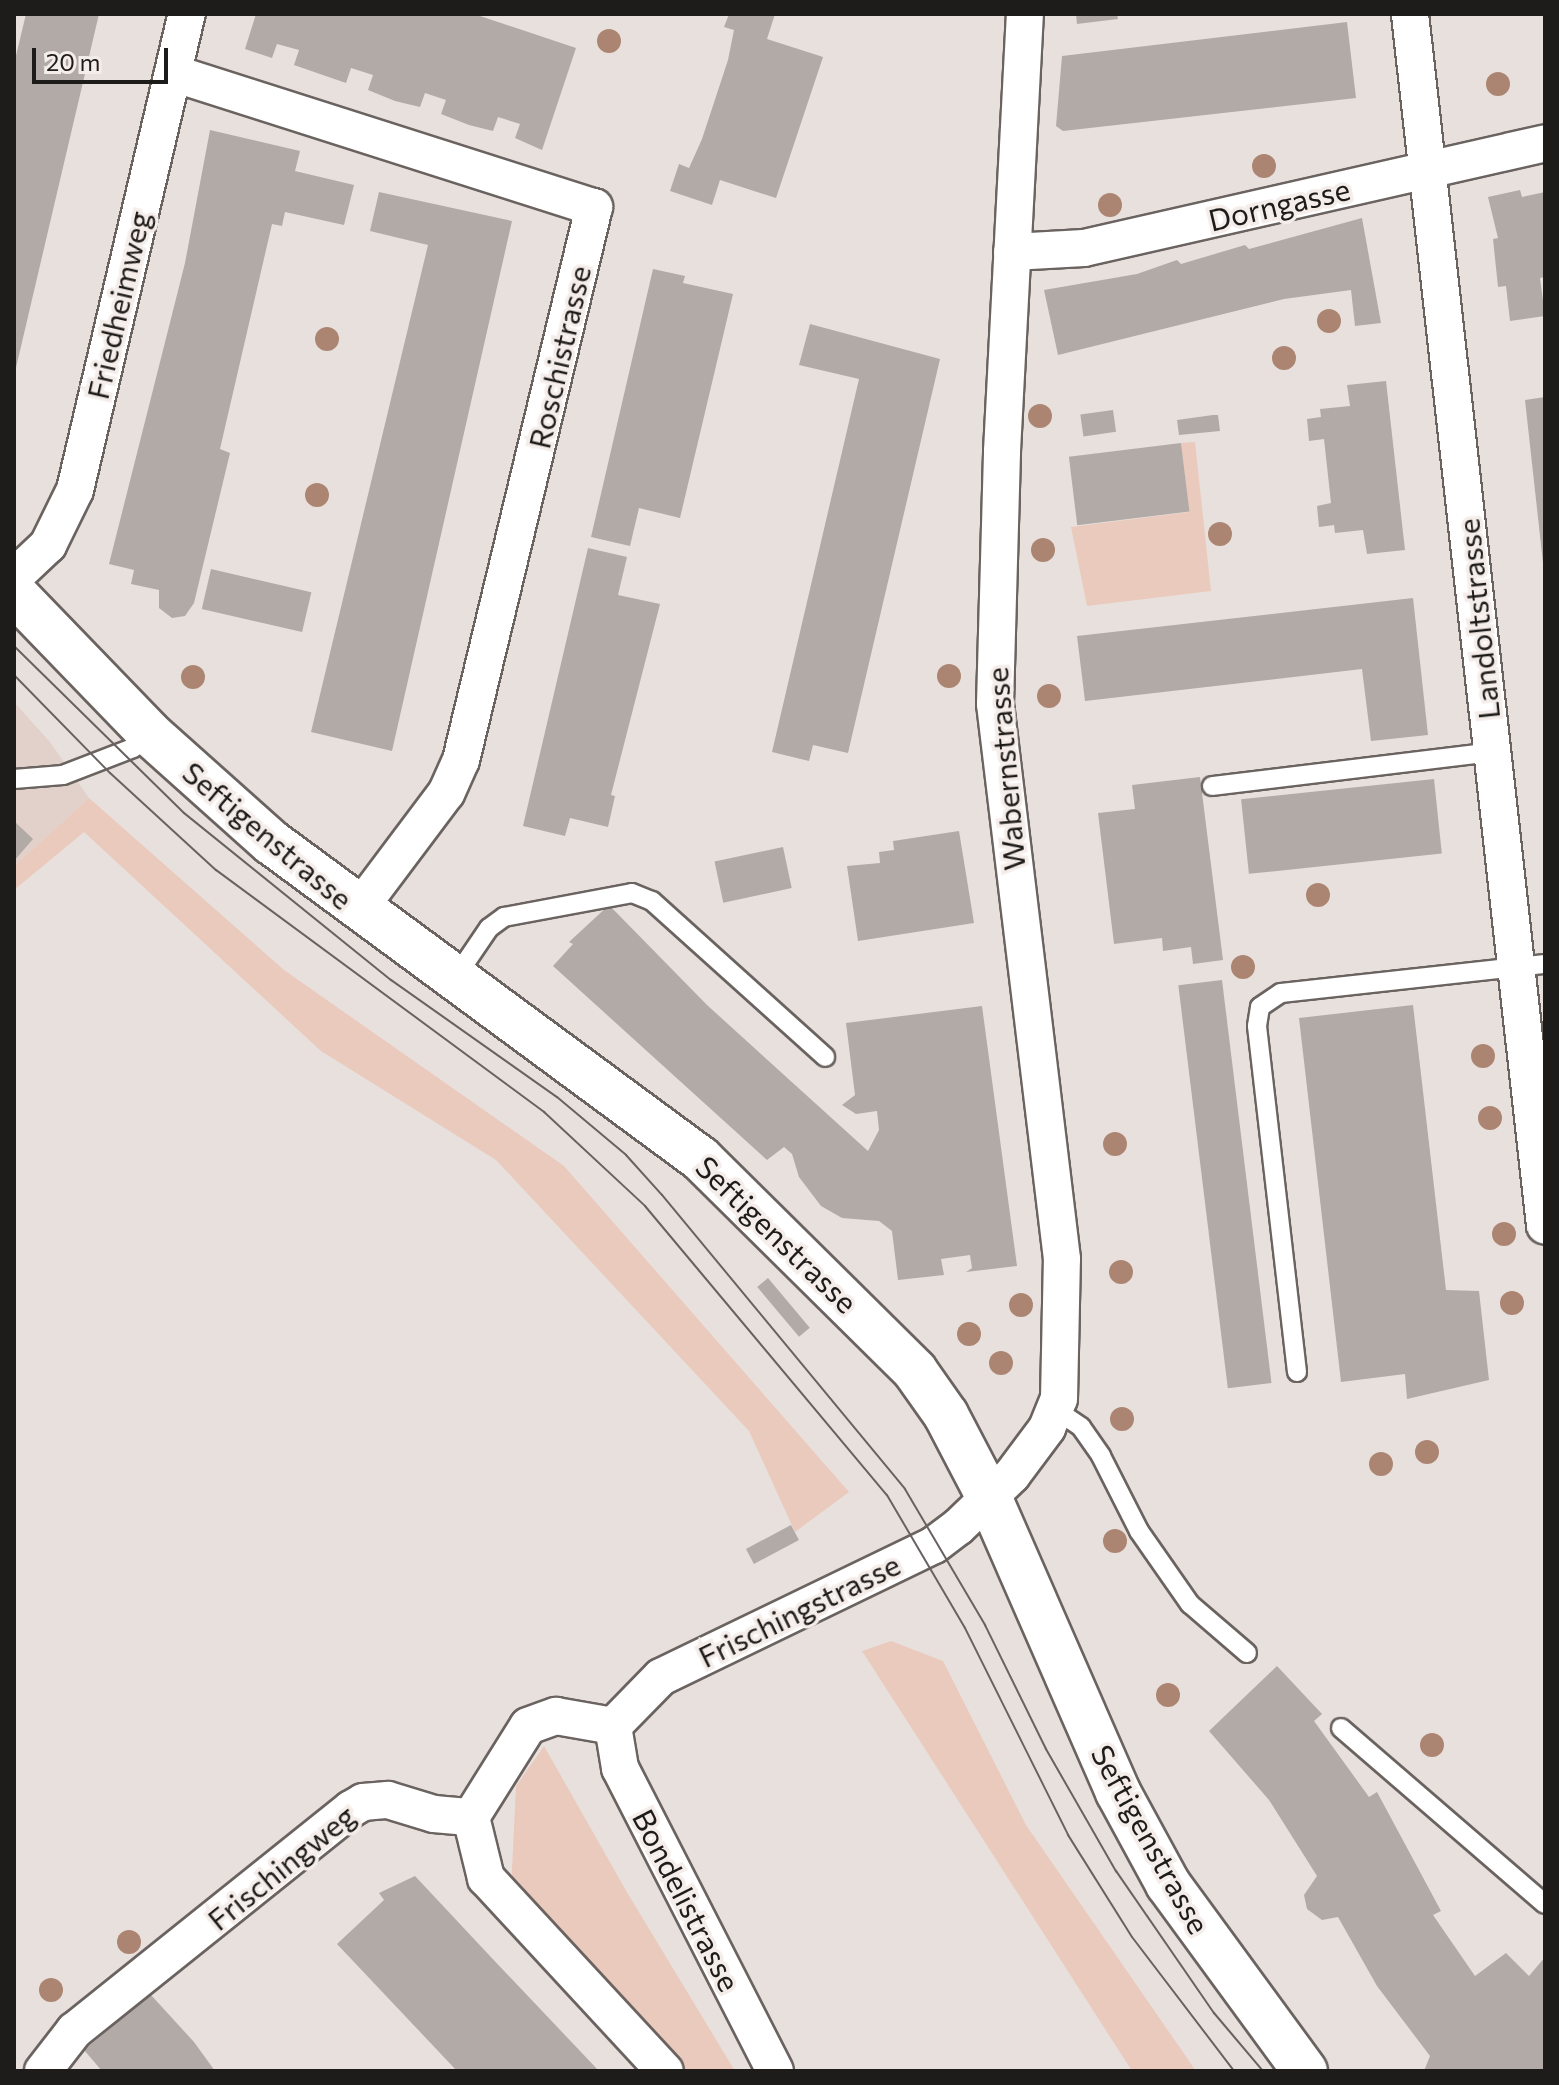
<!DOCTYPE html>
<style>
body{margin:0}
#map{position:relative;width:1559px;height:2085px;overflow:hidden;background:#e8e0dd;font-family:Commissioner,sans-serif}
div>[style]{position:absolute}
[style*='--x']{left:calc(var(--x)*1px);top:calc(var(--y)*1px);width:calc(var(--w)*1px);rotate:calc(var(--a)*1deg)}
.built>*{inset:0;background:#e1d1ca}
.green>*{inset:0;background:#eacabc}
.building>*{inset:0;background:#b2aaa7;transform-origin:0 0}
.roads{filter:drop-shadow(2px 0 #6a6360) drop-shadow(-2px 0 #6a6360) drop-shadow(0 2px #6a6360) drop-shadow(0 -2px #6a6360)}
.service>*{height:18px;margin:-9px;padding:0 9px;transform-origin:9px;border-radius:9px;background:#fff}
.minor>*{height:36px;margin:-18px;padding:0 18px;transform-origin:18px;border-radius:18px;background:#fff}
.secondary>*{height:44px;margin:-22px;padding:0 22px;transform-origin:22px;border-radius:22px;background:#fff}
.tram>*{height:2px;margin:-1px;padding:0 1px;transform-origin:1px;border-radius:1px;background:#676260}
.trees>*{width:24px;height:24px;margin:-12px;border-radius:50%;background:#ac8572}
span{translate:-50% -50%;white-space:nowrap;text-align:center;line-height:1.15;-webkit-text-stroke:7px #f5edea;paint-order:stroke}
.street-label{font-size:30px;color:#1e1c1a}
.frame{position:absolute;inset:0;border:16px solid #1e1c1a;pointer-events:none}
.scale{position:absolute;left:32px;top:48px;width:136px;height:36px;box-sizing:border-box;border:4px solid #1e1c1a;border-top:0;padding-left:10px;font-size:24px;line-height:28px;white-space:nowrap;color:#1e1c1a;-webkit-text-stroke:6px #f5edea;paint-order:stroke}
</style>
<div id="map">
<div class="built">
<div style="clip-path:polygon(14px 702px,50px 742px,89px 798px,14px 866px)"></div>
</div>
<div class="green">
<div style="clip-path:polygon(1195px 442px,1211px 591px,1087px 606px,1071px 527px,1189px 512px,1181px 443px)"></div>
<div style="clip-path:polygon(89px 798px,284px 970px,564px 1166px,849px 1492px,795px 1532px,749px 1431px,496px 1160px,321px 1051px,84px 832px,14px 890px,14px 866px)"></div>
<div style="clip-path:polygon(891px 1641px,943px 1661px,1026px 1825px,1196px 2071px,1132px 2071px,862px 1651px)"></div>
<div style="clip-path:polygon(544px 1746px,628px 1894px,735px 2071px,660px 2071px,511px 1890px,516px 1786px)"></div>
</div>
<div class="building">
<div style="clip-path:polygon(26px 14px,99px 14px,15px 372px,14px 64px)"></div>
<div style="clip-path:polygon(256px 14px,474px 14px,576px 48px,542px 150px,515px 138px,520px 124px,498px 117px,493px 131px,469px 125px,441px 114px,446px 100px,425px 93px,420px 107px,395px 101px,368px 90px,373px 75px,351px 68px,346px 83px,294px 65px,299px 50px,277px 44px,272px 58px,245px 49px)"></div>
<div style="clip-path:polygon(729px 14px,775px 14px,767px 39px,823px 57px,776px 198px,720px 180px,712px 205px,670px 191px,679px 164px,689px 168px,702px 139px,728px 60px,734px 30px,724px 27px)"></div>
<div style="clip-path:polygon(1076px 14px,1117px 14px,1118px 19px,1077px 24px)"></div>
<div style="clip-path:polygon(1347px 22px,1356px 98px,1063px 131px,1056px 126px,1062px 56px)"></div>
<div style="clip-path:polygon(210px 130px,300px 151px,295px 171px,354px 185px,344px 225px,285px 212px,282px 226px,272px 224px,220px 449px,230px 453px,194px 603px,185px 616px,172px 618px,159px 608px,159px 590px,131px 584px,134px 570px,109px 564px,185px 263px)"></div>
<div style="clip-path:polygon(1520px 190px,1522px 197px,1545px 192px,1545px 277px,1540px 278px,1545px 316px,1510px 321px,1506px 286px,1498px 287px,1493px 239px,1498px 238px,1488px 197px)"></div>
<div style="clip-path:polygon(379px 192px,512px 221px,392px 751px,311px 732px,428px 245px,370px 231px)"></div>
<div style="clip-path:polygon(1362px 218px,1381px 323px,1355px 326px,1351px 290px,1284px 299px,1058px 355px,1044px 290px,1137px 274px,1177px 260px,1181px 264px,1245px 245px,1249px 249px)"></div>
<div style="clip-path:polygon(653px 269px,685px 276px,683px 283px,733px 294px,680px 518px,639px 508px,630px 546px,591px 537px)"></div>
<div style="clip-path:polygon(810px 324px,940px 359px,848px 753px,813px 745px,809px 761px,772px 752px,859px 379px,799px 365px)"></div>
<div style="clip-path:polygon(1386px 381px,1405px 550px,1367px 554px,1363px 530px,1335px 533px,1334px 525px,1319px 527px,1317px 506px,1331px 503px,1324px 439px,1309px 441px,1307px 419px,1321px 417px,1320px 409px,1350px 406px,1347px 385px)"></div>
<div style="clip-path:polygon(1545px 397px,1545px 563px,1543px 563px,1525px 400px)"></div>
<div style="left:1113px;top:410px;width:22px;height:33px;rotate:82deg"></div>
<div style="clip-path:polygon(1213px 415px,1218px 415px,1220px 431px,1179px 435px,1177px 420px)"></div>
<div style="left:1181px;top:443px;width:69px;height:113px;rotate:83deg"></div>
<div style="clip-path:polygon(588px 548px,627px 557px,618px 595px,660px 604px,611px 795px,615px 796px,608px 827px,570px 818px,565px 836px,523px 826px)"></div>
<div style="left:211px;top:569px;width:103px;height:41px;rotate:13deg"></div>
<div style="clip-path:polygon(1413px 598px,1428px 735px,1371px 741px,1362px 669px,1085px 701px,1077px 636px)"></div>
<div style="clip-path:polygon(1200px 777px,1223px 960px,1193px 964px,1191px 947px,1163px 951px,1162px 938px,1114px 944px,1098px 813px,1135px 809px,1132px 785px)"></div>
<div style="left:1434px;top:779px;width:75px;height:194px;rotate:84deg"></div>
<div style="clip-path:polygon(14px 821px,33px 839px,14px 861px)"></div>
<div style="clip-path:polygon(959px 831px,974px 923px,858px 941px,847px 866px,880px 863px,879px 852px,894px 850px,893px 841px)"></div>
<div style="left:783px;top:847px;width:42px;height:70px;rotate:78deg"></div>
<div style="clip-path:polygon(609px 905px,707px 1005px,868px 1151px,879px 1130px,877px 1111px,856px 1114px,842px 1105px,855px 1095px,846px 1023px,982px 1006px,1017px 1266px,966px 1272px,972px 1268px,970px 1255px,941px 1259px,944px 1275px,898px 1280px,892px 1231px,879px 1221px,842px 1218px,821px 1206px,799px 1177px,792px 1154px,784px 1147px,767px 1160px,553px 966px,573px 944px,569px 942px)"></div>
<div style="left:1222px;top:980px;width:406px;height:44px;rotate:83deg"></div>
<div style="clip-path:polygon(1413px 1005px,1446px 1290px,1479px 1291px,1489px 1380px,1407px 1399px,1405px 1374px,1341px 1382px,1299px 1018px)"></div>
<div style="left:768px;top:1278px;width:65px;height:14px;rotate:50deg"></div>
<div style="left:791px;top:1525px;width:17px;height:51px;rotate:62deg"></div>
<div style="clip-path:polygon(1277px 1666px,1322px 1714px,1314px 1721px,1369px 1797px,1377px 1792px,1441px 1911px,1433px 1915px,1475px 1976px,1506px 1953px,1529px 1976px,1545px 1957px,1545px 2071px,1424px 2071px,1430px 2056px,1377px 1986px,1338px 1917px,1322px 1920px,1307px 1909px,1304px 1895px,1317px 1876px,1269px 1800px,1209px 1731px)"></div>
<div style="clip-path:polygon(415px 1876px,489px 1955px,599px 2071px,457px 2071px,337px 1944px,384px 1900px,379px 1893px)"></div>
<div style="clip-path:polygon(151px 1995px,194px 2042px,215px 2071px,102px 2071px,84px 2050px)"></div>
</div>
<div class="roads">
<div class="service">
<div style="--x:14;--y:779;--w:49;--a:-4.7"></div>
<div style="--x:63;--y:775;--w:75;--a:-21.1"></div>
<div style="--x:133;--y:748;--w:22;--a:-43"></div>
<div style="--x:1212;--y:786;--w:283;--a:-6.9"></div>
<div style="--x:455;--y:978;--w:60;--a:-55.8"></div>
<div style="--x:489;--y:928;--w:19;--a:-36"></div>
<div style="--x:504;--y:917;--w:130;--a:-10.6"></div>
<div style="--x:632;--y:893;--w:22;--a:22"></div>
<div style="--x:652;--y:901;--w:233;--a:42"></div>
<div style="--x:1297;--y:1372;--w:348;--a:-96.6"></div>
<div style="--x:1257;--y:1026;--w:19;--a:-81"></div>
<div style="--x:1260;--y:1007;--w:25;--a:-34"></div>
<div style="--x:1281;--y:993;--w:266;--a:-6.3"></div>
<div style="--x:1056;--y:1410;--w:30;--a:34"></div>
<div style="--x:1081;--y:1427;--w:35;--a:55"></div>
<div style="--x:1101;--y:1456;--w:84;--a:63.1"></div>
<div style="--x:1139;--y:1531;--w:89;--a:55.1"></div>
<div style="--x:1190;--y:1604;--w:75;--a:40.7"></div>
<div style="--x:1341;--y:1728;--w:269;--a:40.8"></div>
</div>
<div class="minor">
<div style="--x:1410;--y:14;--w:1219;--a:83.64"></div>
<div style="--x:173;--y:73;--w:442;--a:17.7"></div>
<div style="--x:594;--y:207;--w:569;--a:103.52"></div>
<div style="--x:461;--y:760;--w:36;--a:114"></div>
<div style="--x:446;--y:793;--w:146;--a:126.9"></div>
<div style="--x:1012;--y:252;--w:72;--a:-3.2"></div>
<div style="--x:1084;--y:248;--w:473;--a:-12.8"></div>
<div style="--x:14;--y:577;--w:47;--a:-43.3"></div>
<div style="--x:48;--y:545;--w:61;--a:-63.9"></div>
<div style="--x:75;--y:490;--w:489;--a:-76.8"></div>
<div style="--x:613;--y:1726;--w:69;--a:-45.6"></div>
<div style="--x:661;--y:1677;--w:303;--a:-25.8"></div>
<div style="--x:934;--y:1545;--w:30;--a:-37"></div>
<div style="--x:958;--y:1527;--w:75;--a:-43.9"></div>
<div style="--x:1012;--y:1475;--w:59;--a:-53.3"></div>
<div style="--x:1047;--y:1428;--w:31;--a:-68"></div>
<div style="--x:1059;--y:1399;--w:140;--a:-88.8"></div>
<div style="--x:1062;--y:1259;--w:559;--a:-96.88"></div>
<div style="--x:995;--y:704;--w:253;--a:-88.4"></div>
<div style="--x:1002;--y:451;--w:438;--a:-87"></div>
<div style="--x:613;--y:1726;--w:43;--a:80.5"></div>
<div style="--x:620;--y:1768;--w:340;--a:62.9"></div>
<div style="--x:471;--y:1817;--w:63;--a:76.2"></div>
<div style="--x:486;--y:1878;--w:263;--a:47.2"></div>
<div style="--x:43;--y:2071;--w:51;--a:-52.2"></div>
<div style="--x:74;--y:2031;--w:355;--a:-38.7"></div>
<div style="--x:351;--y:1809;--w:14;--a:-30"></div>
<div style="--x:363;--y:1802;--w:25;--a:-5"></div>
<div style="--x:388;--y:1800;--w:48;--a:16.9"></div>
<div style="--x:434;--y:1814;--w:37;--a:5"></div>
<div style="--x:471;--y:1817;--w:107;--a:-57.9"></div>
<div style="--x:528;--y:1726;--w:30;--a:-20"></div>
<div style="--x:556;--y:1716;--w:58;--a:10"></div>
</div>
<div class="secondary">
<div style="--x:14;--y:593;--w:194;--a:46"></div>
<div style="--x:149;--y:733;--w:164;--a:41.8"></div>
<div style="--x:271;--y:842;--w:534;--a:36.4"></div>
<div style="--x:701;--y:1159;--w:301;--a:44.7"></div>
<div style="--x:915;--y:1371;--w:54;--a:54.8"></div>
<div style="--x:946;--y:1415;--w:95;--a:62.4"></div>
<div style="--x:990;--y:1499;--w:320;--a:66.4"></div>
<div style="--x:1118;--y:1792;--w:105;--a:61.5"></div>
<div style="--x:1168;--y:1884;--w:232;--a:53.8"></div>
</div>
</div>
<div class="tram">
<div style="--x:14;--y:646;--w:238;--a:44.5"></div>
<div style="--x:184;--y:813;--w:266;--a:38.9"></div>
<div style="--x:391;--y:980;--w:203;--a:35.2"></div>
<div style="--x:557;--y:1097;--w:90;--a:40"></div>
<div style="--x:626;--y:1155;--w:54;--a:48"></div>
<div style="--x:662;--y:1195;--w:381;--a:50.4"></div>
<div style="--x:905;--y:1489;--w:158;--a:59.5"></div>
<div style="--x:985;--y:1625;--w:138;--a:63.8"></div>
<div style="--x:1046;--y:1749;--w:141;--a:60.2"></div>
<div style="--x:1116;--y:1871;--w:173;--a:55.4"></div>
<div style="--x:1214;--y:2013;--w:76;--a:49.8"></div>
<div style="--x:14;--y:675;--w:137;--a:45.6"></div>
<div style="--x:110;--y:773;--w:144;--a:42.5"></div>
<div style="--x:216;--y:870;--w:408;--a:36.4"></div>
<div style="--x:544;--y:1112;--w:138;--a:42.9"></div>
<div style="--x:645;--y:1206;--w:377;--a:50.1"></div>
<div style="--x:887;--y:1495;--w:154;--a:59.6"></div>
<div style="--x:965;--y:1628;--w:231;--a:63.5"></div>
<div style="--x:1068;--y:1835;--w:120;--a:57.9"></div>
<div style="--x:1132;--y:1937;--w:168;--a:52.7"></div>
</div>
<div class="trees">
<div style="left:609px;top:41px"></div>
<div style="left:1498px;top:84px"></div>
<div style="left:1264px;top:166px"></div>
<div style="left:1110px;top:205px"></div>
<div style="left:1329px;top:321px"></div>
<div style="left:327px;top:339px"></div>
<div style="left:1284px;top:358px"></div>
<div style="left:1040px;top:416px"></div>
<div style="left:317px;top:495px"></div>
<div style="left:1220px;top:534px"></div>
<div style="left:1043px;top:550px"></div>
<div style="left:949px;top:676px"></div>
<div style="left:193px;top:677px"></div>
<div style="left:1049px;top:696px"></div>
<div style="left:1318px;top:895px"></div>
<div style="left:1243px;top:967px"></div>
<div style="left:1483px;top:1056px"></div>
<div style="left:1490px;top:1118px"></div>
<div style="left:1115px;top:1144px"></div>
<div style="left:1504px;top:1234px"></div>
<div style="left:1121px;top:1272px"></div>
<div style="left:1512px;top:1303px"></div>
<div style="left:1021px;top:1305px"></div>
<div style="left:969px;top:1334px"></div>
<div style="left:1001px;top:1363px"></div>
<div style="left:1122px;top:1419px"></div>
<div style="left:1427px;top:1452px"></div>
<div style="left:1381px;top:1464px"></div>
<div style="left:1115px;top:1541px"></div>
<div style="left:1168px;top:1695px"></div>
<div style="left:1432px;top:1745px"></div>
<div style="left:129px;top:1942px"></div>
<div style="left:51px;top:1990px"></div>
</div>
<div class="street-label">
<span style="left:1279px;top:204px;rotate:-13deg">Dorngasse</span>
<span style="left:118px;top:305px;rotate:-77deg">Friedheimweg</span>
<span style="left:559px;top:357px;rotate:-77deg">Roschistrasse</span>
<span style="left:1478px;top:619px;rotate:-96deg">Landoltstrasse</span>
<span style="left:1005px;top:769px;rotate:-95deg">Wabernstrasse</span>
<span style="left:268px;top:835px;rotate:40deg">Seftigenstrasse</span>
<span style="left:777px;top:1234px;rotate:44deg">Seftigenstrasse</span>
<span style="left:799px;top:1610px;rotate:-26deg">Frischingstrasse</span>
<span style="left:1151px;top:1839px;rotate:61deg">Seftigenstrasse</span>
<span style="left:281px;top:1867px;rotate:-39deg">Frischingweg</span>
<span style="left:687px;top:1900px;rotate:63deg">Bondelistrasse</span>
</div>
<div class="frame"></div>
<div class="scale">20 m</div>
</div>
